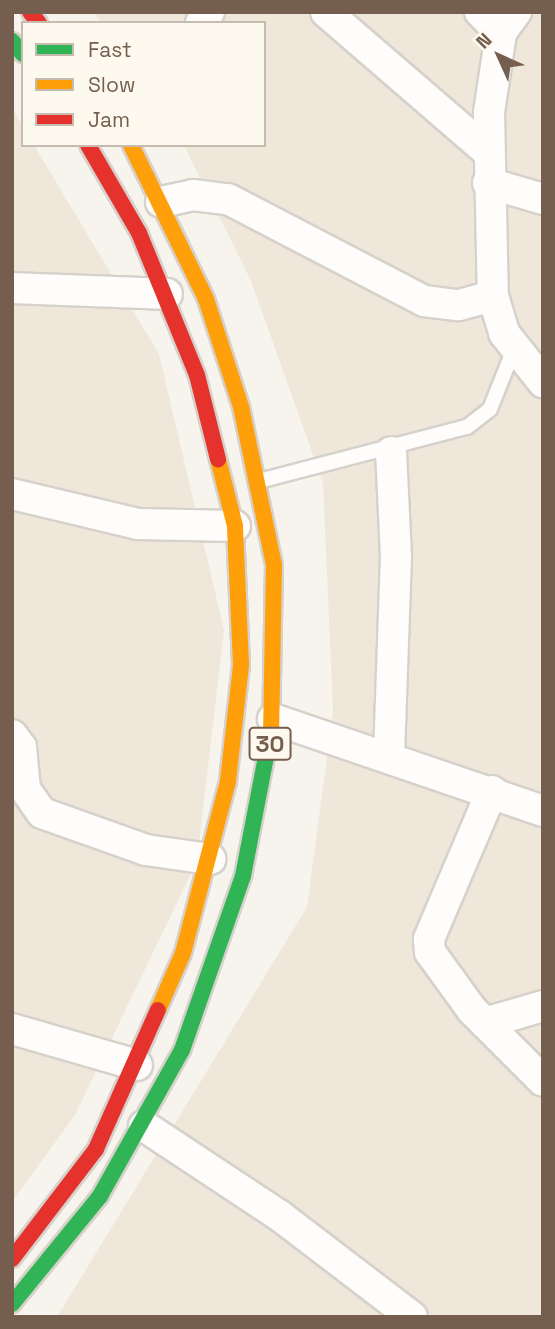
<!DOCTYPE html>
<style>
body{margin:0}
#map{position:relative;width:555px;height:1329px;overflow:hidden;background:#f7f4ed;font-family:"Space Grotesk",sans-serif}
div>[style]{position:absolute}
[style*='--x']{left:calc(var(--x)*1px);top:calc(var(--y)*1px);width:calc(var(--w)*1px);rotate:calc(var(--a)*1deg)}
.residential>*{inset:0;background:#f0e7db}
.roads{filter:drop-shadow(2px 0 #d6d1cb) drop-shadow(-2px 0 #d6d1cb) drop-shadow(0 2px #d6d1cb) drop-shadow(0 -2px #d6d1cb)}
.lane>*{height:14px;margin:-7px;padding:0 7px;transform-origin:7px;border-radius:7px;background:#fefdfc}
.street>*{height:30px;margin:-15px;padding:0 15px;transform-origin:15px;border-radius:15px;background:#fefdfc}
.fast>*{height:16px;margin:-8px;padding:0 8px;transform-origin:8px;border-radius:8px;background:#30b455}
.slow>*{height:16px;margin:-8px;padding:0 8px;transform-origin:8px;border-radius:8px;background:#ff9f0a}
.jam>*{height:16px;margin:-8px;padding:0 8px;transform-origin:8px;border-radius:8px;background:#e5322d}
span{translate:-50% -50%;white-space:nowrap;text-align:center;line-height:1.15;-webkit-text-stroke:5px #fef9ef;paint-order:stroke}
.shield-label span{padding:2px 5px;background:#fef9ef;border:2px solid;border-radius:5px;-webkit-text-stroke-width:0}
.shield-label{font-size:23px;color:#755e4e;font-weight:700}
.frame{position:absolute;inset:0;border:14px solid #755e4e;pointer-events:none}
.legend{position:absolute;left:21px;top:21px;width:245px;height:126px;box-sizing:border-box;background:#fef9ef;border:2px solid #c7bbaf;margin:0;padding:9px 12px;list-style:none;font-size:21px;color:#755e4e}
.legend li{display:flex;align-items:center;gap:14px;height:35px}
.legend b{width:35px;border:2px solid #c7bbaf}
.north{position:absolute;left:464px;top:21px;width:70px;height:70px;-webkit-text-stroke:5px #fef9ef;paint-order:stroke;rotate:315deg;font-size:19px;font-weight:700;line-height:28px;text-align:center;color:#755e4e}
.north::after{content:'';display:block;margin:auto;width:24px;height:32px;background:#755e4e;clip-path:polygon(50% 0,100% 100%,50% 72%,0 100%)}
</style>
<div id="map">
<div class="residential">
<div style="clip-path:polygon(93px 12px,543px 12px,543px 1317px,57px 1317px,307px 907px,333px 711px,323px 483px,251px 281px,184px 145px,264px 145px,264px 23px,101px 23px)"></div>
<div style="clip-path:polygon(12px 108px,23px 126px,23px 145px,34px 145px,159px 354px,224px 630px,197px 861px,75px 1115px,12px 1202px)"></div>
</div>
<div class="roads">
<div class="lane">
<div style="--x:259;--y:481;--w:215;--a:-14.6"></div>
<div style="--x:467;--y:427;--w:29;--a:-38"></div>
<div style="--x:490;--y:409;--w:65;--a:-68.2"></div>
</div>
<div class="street">
<div style="--x:326;--y:12;--w:213;--a:40.8"></div>
<div style="--x:480;--y:12;--w:30;--a:45"></div>
<div style="--x:516;--y:12;--w:26;--a:126"></div>
<div style="--x:501;--y:33;--w:80;--a:98.6"></div>
<div style="--x:489;--y:112;--w:184;--a:88.8"></div>
<div style="--x:493;--y:296;--w:39;--a:73"></div>
<div style="--x:504;--y:333;--w:63;--a:51.5"></div>
<div style="--x:201;--y:23;--w:14;--a:-54"></div>
<div style="--x:488;--y:183;--w:57;--a:16.2"></div>
<div style="--x:161;--y:202;--w:33;--a:-12"></div>
<div style="--x:193;--y:195;--w:35;--a:7"></div>
<div style="--x:228;--y:199;--w:221;--a:27.5"></div>
<div style="--x:424;--y:301;--w:35;--a:7"></div>
<div style="--x:459;--y:305;--w:35;--a:-15"></div>
<div style="--x:12;--y:288;--w:155;--a:2.2"></div>
<div style="--x:12;--y:494;--w:130;--a:13.4"></div>
<div style="--x:138;--y:524;--w:97;--a:1.2"></div>
<div style="--x:273;--y:719;--w:285;--a:18.8"></div>
<div style="--x:12;--y:735;--w:15;--a:53"></div>
<div style="--x:21;--y:747;--w:42;--a:84.6"></div>
<div style="--x:25;--y:789;--w:29;--a:55"></div>
<div style="--x:42;--y:813;--w:110;--a:19.6"></div>
<div style="--x:146;--y:850;--w:65;--a:8"></div>
<div style="--x:389;--y:756;--w:199;--a:-88"></div>
<div style="--x:396;--y:557;--w:105;--a:-92.7"></div>
<div style="--x:492;--y:791;--w:161;--a:113.1"></div>
<div style="--x:429;--y:939;--w:13;--a:86"></div>
<div style="--x:430;--y:952;--w:72;--a:54.1"></div>
<div style="--x:472;--y:1010;--w:100;--a:45"></div>
<div style="--x:485;--y:1023;--w:60;--a:-16.3"></div>
<div style="--x:12;--y:1029;--w:130;--a:16.1"></div>
<div style="--x:144;--y:1126;--w:163;--a:33.5"></div>
<div style="--x:280;--y:1216;--w:166;--a:37.4"></div>
</div>
<div class="fast">
<div style="--x:12;--y:41;--w:17;--a:50"></div>
<div style="--x:12;--y:1304;--w:139;--a:-50.8"></div>
<div style="--x:100;--y:1196;--w:167;--a:-60.7"></div>
<div style="--x:182;--y:1050;--w:184;--a:-70.7"></div>
<div style="--x:243;--y:876;--w:148;--a:-79.1"></div>
</div>
<div class="slow">
<div style="--x:131;--y:145;--w:171;--a:64"></div>
<div style="--x:206;--y:299;--w:114;--a:72"></div>
<div style="--x:241;--y:407;--w:161;--a:78.2"></div>
<div style="--x:274;--y:565;--w:166;--a:91"></div>
<div style="--x:158;--y:1010;--w:62;--a:-66.3"></div>
<div style="--x:183;--y:953;--w:178;--a:-75.3"></div>
<div style="--x:228;--y:781;--w:117;--a:-83.6"></div>
<div style="--x:241;--y:665;--w:139;--a:-92.5"></div>
<div style="--x:235;--y:526;--w:69;--a:-104.2"></div>
</div>
<div class="jam">
<div style="--x:30;--y:12;--w:14;--a:51"></div>
<div style="--x:88;--y:145;--w:102;--a:59.9"></div>
<div style="--x:139;--y:233;--w:153;--a:67.8"></div>
<div style="--x:197;--y:375;--w:87;--a:76"></div>
<div style="--x:12;--y:1259;--w:138;--a:-52.6"></div>
<div style="--x:96;--y:1149;--w:152;--a:-66"></div>
</div>
</div>
<div class="shield-label">
<span style="left:270px;top:744px">30</span>
</div>
<div class="frame"></div>
<ul class="legend">
<li><b style="height:9px;background:#30b455"></b>Fast</li>
<li><b style="height:9px;background:#ff9f0a"></b>Slow</li>
<li><b style="height:9px;background:#e5322d"></b>Jam</li>
</ul>
<div class="north">N</div>
</div>
